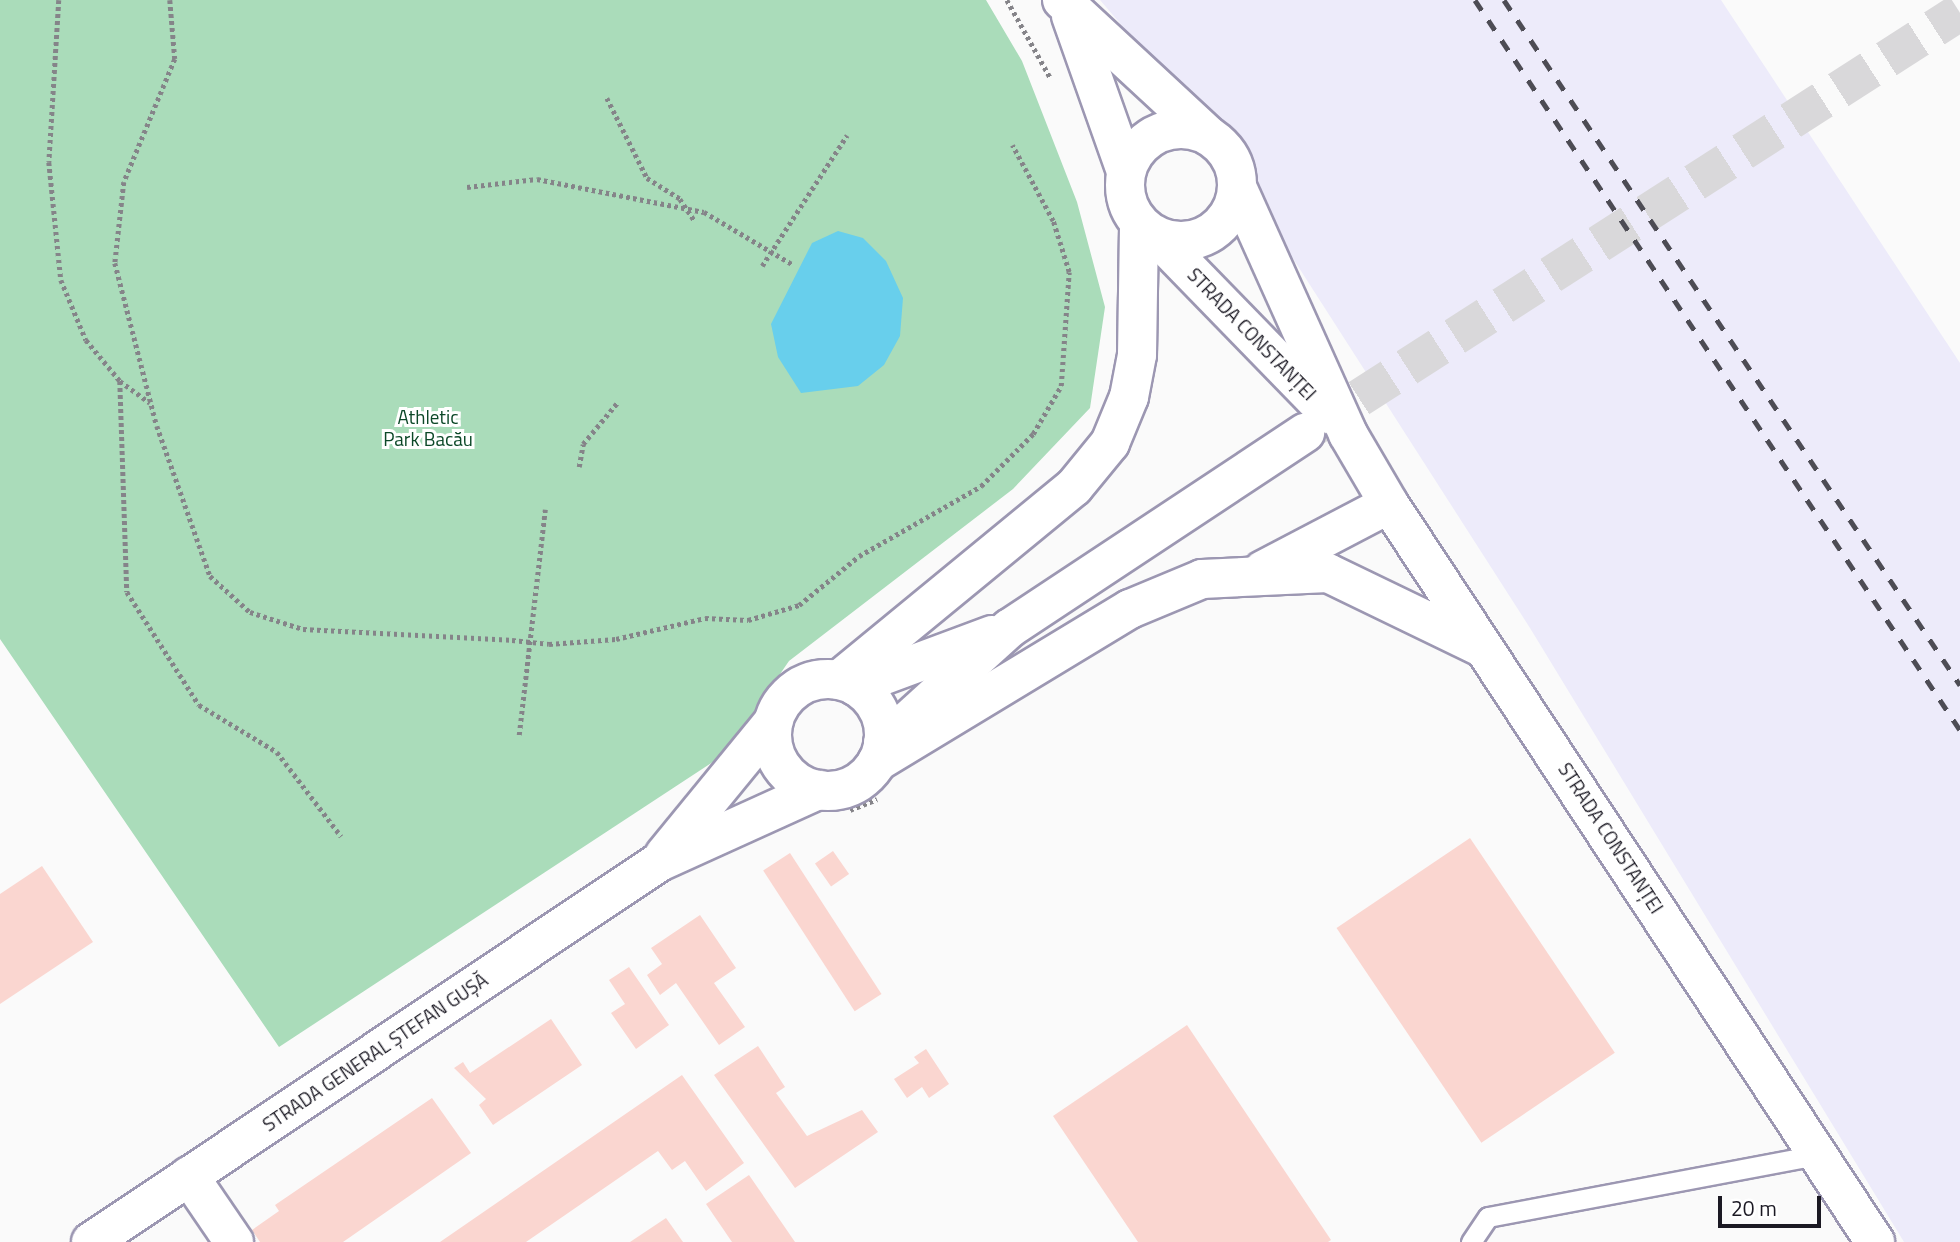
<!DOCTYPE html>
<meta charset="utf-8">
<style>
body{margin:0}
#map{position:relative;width:1960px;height:1242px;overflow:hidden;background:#fafafa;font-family:"Titillium Web",sans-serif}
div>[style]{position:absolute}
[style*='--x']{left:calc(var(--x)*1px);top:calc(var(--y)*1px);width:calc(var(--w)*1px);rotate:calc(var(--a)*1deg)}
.built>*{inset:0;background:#edebfa}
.green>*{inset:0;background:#aadcba}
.water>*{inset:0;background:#68cfec}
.building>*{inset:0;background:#fad6d0;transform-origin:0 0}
.primary-tunnel>*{height:38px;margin-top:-19px;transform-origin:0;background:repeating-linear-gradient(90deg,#d9d8da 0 38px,transparent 0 57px)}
.path>*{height:4.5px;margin-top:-2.25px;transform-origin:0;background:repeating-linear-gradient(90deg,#858489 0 3.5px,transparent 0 7px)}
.roads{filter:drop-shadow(2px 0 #9c97b2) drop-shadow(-2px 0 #9c97b2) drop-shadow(0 2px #9c97b2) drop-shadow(0 -2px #9c97b2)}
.service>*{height:19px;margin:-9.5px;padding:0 9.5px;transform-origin:9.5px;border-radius:9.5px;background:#fff}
.minor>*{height:38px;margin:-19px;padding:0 19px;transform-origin:19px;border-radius:19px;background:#fff}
.tertiary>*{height:38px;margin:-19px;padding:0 19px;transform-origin:19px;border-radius:19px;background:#fff}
.tertiary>.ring{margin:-19px;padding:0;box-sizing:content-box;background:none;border:38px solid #fff;border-radius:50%}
.primary>*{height:38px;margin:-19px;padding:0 19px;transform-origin:19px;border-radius:19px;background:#fff}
.primary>.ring{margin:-19px;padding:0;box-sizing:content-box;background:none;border:38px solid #fff;border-radius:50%}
.rail>*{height:5px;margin-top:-2.5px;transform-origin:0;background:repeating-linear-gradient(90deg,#4d4c54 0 12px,transparent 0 24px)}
.path-bridge>*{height:4.5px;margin-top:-2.25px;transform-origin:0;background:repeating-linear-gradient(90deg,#858489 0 3.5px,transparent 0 7px)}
span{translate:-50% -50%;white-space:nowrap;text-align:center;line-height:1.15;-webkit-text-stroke:6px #fff;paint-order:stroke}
.street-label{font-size:19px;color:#1b1923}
.park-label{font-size:19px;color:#0c4828}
.scale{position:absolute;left:1718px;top:1196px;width:103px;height:32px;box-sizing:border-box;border:4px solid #1b1923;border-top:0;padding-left:9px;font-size:21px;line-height:24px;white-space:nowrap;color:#1b1923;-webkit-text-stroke:5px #fff;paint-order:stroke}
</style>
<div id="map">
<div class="built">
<div style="clip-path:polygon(1100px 0,1721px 0,1960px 363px,1960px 1242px,1904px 1242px,1530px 628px,1208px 126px)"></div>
</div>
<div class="green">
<div style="clip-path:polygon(0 0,986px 0,1022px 61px,1077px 202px,1105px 307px,1090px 408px,1013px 489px,789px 661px,725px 754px,279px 1047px,0 639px)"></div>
</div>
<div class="water">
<div style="clip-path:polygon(838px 231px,863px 238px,886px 261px,903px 298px,900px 336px,884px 365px,858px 386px,801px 393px,778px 357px,771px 324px,812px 243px)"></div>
</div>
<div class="building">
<div style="left:1470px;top:838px;width:259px;height:161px;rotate:56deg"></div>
<div style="left:833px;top:851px;width:28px;height:22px;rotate:55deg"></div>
<div style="left:790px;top:853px;width:168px;height:32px;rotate:57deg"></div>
<div style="clip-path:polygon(42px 866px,93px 942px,0 1004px,0 894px)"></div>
<div style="clip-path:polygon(700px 915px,736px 968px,714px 983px,745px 1027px,719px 1045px,676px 983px,660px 995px,647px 975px,662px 964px,651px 948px)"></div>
<div style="clip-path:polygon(629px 967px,669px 1025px,636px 1049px,611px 1013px,625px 1004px,609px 980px)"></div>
<div style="clip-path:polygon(551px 1019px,582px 1065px,493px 1125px,479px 1105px,486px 1099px,454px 1068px,463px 1062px,470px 1073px)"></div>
<div style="clip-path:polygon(1187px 1025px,1331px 1240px,1328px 1242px,1138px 1242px,1053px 1116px)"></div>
<div style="clip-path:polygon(758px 1046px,785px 1087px,776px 1093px,807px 1136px,862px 1110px,878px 1132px,795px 1188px,714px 1075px)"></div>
<div style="clip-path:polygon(926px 1049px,949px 1084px,929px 1098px,922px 1087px,907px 1098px,894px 1079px,919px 1063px,914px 1057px)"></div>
<div style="clip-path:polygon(682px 1075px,744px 1163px,706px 1191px,685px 1161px,672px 1170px,658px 1151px,526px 1242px,440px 1242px)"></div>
<div style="clip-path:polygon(432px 1098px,471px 1153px,343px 1242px,260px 1242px,252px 1230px,279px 1211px,275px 1205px)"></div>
<div style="clip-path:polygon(749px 1175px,795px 1242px,732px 1242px,706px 1204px)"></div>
<div style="clip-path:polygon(666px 1218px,683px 1242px,630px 1242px)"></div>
</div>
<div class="primary-tunnel">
<div style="--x:1311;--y:429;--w:771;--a:-32.72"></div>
</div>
<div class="path">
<div style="--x:59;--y:0;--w:162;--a:93.5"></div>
<div style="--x:49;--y:162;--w:119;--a:84.2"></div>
<div style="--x:61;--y:280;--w:65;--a:67.4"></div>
<div style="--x:86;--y:340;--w:53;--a:50.3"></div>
<div style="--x:120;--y:381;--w:37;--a:36"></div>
<div style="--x:170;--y:0;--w:59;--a:85.2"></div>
<div style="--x:175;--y:59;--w:133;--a:112.5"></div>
<div style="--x:124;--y:182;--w:81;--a:96.3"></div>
<div style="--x:115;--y:263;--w:168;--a:75.6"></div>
<div style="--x:157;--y:426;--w:159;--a:70.5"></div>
<div style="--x:210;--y:576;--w:54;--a:42"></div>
<div style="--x:250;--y:612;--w:56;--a:17.8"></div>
<div style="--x:303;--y:629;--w:209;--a:3"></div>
<div style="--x:1007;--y:0;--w:88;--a:60.8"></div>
<div style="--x:607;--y:98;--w:89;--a:63.4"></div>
<div style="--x:647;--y:178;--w:39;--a:32"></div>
<div style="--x:680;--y:199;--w:27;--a:56"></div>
<div style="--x:467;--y:187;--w:70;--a:-6.5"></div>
<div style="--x:537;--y:179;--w:170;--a:11.2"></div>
<div style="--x:704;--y:212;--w:102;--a:30.6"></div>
<div style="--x:762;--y:266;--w:156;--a:-57"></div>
<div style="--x:120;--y:381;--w:211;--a:88.1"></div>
<div style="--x:127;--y:592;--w:134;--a:57.5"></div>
<div style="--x:199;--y:705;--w:91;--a:31.1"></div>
<div style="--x:277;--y:752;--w:106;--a:52.7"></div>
<div style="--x:579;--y:467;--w:23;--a:-80"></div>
<div style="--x:583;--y:444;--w:53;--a:-50.3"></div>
<div style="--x:549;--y:644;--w:67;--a:-4.3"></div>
<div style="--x:616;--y:639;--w:91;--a:-13.3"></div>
<div style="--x:705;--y:618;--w:43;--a:2.7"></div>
<div style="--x:748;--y:620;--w:53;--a:-16.4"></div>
<div style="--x:799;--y:605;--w:77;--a:-39.2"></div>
<div style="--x:859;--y:556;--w:141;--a:-29.8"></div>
<div style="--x:981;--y:486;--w:74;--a:-45"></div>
<div style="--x:1033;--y:434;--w:56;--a:-59.7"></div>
<div style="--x:1061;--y:386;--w:114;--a:-86"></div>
<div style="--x:1069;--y:272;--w:53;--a:-107.4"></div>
<div style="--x:1053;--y:221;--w:86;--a:-118.3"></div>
<div style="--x:519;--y:735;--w:227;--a:-83.4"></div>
<div style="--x:850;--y:810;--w:29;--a:-22"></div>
</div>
<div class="roads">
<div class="service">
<div style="--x:1471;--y:1242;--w:30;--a:-56"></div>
<div style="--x:1488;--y:1217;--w:335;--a:-10.7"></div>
</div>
<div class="minor">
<div style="--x:189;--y:1176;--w:80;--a:55.7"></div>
</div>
<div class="tertiary">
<div style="--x:1062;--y:0;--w:200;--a:42.8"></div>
<div style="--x:1071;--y:16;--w:164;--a:70.5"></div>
<div class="ring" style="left:1125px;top:129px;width:74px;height:74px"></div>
<div style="--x:1238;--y:189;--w:269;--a:65.8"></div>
<div style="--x:1348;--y:434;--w:81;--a:59.6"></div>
<div style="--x:1389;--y:504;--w:884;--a:56.63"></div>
<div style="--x:1155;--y:235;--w:250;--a:45.8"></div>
<div style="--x:1263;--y:570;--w:142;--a:-27.6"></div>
<div style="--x:839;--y:680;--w:304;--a:-39.4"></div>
<div style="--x:1074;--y:487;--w:57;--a:-50.7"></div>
<div style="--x:1110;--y:443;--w:50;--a:-67.6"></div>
<div style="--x:1129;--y:397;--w:43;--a:-79.2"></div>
<div style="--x:1137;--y:355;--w:132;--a:-89.1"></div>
<div style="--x:877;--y:762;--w:296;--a:-31.2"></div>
<div style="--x:1130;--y:609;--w:78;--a:-22.6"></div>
<div style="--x:1202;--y:579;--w:126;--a:-2.7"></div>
<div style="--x:1328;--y:573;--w:168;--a:25.8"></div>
</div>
<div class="primary">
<div class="ring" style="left:772px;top:679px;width:74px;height:74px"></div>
<div style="--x:855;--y:686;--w:146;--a:-20.4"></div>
<div style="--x:883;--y:743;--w:171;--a:-42.2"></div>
<div style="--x:1010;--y:628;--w:354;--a:-33.5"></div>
<div style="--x:665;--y:854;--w:171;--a:-50.7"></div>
<div style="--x:91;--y:1242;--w:683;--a:-33.78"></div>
<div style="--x:659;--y:862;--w:175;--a:-24.4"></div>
</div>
</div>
<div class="rail">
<div style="--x:1475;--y:0;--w:876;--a:56.4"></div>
<div style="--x:1504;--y:0;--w:823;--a:56.35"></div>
</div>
<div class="path-bridge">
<div style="--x:512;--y:640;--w:37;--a:6"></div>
</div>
<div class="street-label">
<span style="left:1252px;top:334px;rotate:46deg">STRADA CONSTANȚEI</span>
<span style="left:1611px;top:838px;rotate:57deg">STRADA CONSTANȚEI</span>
<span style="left:375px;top:1052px;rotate:-34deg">STRADA GENERAL ȘTEFAN GUȘĂ</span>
</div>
<div class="park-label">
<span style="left:428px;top:428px">Athletic<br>Park Bacău</span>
</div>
<div class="scale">20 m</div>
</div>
